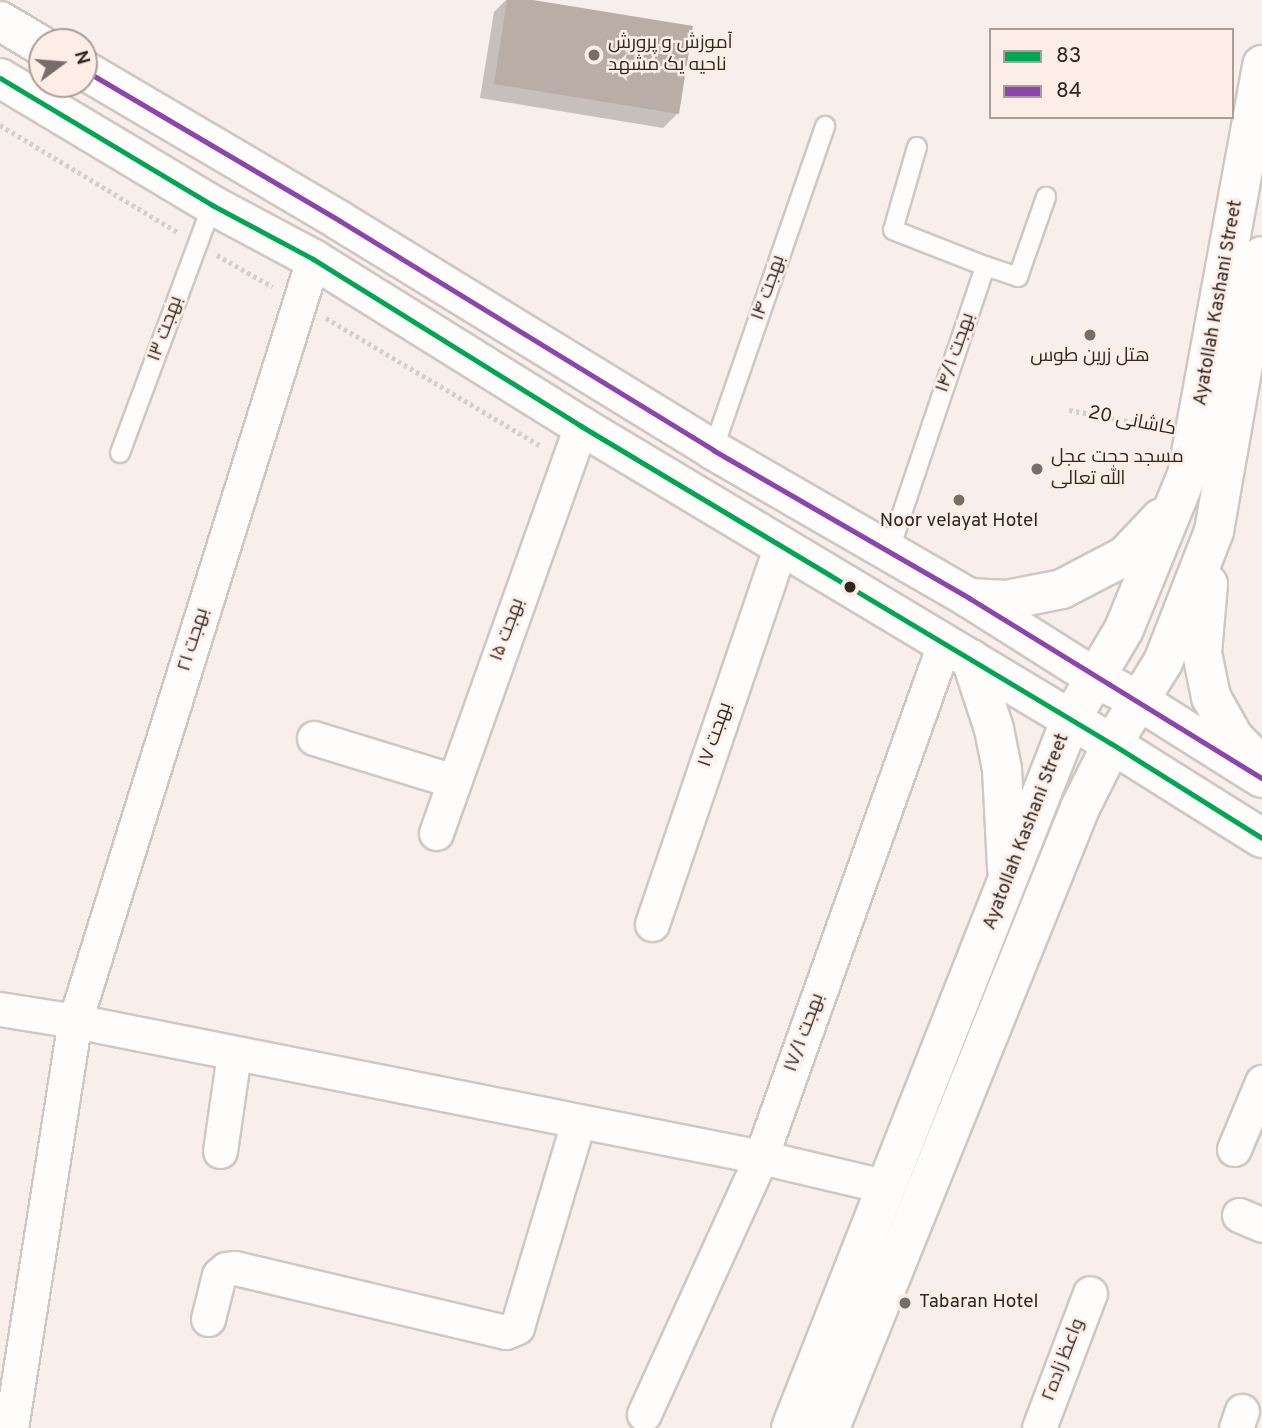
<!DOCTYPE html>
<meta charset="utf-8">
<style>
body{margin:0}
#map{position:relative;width:1262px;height:1428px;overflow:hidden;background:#f8efec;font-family:Overpass,Cairo,sans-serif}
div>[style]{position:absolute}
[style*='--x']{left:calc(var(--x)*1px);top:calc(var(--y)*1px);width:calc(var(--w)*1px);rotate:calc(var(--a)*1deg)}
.shadow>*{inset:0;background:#0003}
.building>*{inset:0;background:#baaca7}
.path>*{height:4.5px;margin-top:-2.25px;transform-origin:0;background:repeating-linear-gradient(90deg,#d2cfcd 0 3.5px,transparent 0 7px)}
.roads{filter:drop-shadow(2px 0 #cfc7c4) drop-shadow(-2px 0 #cfc7c4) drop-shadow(0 2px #cfc7c4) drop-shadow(0 -2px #cfc7c4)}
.service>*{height:18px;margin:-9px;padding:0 9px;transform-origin:9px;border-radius:9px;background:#fefdfc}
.minor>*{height:33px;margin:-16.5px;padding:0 16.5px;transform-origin:16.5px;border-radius:16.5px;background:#fefdfc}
.secondary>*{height:38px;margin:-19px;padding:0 19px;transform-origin:19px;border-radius:19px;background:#fefdfc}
.bus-1>*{height:5px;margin:-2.5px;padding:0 2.5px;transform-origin:2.5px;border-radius:2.5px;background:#00a651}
.bus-2>*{height:5px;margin:-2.5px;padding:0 2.5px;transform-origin:2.5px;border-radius:2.5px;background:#8e44ad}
.dots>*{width:19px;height:19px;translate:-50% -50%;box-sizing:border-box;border:4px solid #fdede7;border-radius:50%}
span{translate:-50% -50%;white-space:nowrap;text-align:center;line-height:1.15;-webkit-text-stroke:5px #fdede7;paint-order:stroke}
.poi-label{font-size:19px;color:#312824}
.left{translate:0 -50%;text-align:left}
.street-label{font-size:19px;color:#312824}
.legend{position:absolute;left:989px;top:28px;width:245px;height:91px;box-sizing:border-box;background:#fdede7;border:2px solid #ab9e99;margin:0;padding:9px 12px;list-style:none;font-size:21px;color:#312824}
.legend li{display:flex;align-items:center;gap:14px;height:35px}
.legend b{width:35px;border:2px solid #ab9e99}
.north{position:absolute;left:28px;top:28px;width:70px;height:70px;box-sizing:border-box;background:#fdede7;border:2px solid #ab9e99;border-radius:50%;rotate:74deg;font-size:19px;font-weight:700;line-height:28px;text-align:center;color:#312824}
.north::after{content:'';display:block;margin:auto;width:24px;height:32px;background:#776e6a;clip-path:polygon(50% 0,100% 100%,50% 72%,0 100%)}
</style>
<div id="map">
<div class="shadow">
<div style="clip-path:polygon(506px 0,522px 0,678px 113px,663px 128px,480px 98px,494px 12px)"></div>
</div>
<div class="building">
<div style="clip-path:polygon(507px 0,533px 0,693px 26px,679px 114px,494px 84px)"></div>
</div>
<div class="path">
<div style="--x:0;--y:125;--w:209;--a:31.1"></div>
<div style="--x:217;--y:255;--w:64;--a:29.7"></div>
<div style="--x:326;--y:318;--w:250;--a:30.8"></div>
<div style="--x:1069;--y:410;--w:96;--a:10.8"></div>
</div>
<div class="roads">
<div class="service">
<div style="--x:917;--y:147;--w:86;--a:106.1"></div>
<div style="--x:893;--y:230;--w:99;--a:21.4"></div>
<div style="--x:713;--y:450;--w:343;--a:-70.9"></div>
<div style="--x:120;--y:453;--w:265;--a:-69.6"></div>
<div style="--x:889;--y:552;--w:302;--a:-71.4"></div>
<div style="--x:985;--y:266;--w:35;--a:18"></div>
<div style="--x:1018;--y:277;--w:85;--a:-70.7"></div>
</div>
<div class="minor">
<div style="--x:314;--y:738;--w:146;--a:17.1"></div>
<div style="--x:436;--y:833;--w:432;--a:-70.4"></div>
<div style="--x:652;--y:924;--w:399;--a:-71.2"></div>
<div style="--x:0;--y:1009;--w:76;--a:9.1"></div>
<div style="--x:75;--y:1021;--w:699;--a:11.21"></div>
<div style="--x:761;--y:1157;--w:130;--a:13.3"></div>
<div style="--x:1234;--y:1149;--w:73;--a:-67.3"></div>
<div style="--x:220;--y:1151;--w:98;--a:-81.8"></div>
<div style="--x:1239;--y:1215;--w:25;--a:23"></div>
<div style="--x:208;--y:1319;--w:45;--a:-76"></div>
<div style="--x:219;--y:1275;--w:9;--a:-41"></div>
<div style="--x:226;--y:1269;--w:9;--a:-6"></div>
<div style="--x:235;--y:1268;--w:278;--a:13.3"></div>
<div style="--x:506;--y:1332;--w:12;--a:-24"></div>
<div style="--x:517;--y:1327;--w:214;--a:-73.4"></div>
<div style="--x:644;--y:1414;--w:282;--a:-65.5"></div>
<div style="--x:761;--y:1157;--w:545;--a:-70.37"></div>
<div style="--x:11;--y:1428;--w:412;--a:-81.1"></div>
<div style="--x:75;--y:1021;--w:798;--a:-72.65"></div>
<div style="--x:1039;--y:1428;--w:144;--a:-69.3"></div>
<div style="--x:1236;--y:1428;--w:18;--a:-71"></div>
</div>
<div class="secondary">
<div style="--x:0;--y:21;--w:49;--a:30.8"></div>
<div style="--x:84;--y:70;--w:297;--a:30.5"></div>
<div style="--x:340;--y:221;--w:438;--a:31.5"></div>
<div style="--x:713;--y:450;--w:296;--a:30"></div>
<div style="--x:969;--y:598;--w:151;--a:32.3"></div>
<div style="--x:1097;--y:679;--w:46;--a:27.1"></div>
<div style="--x:1138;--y:700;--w:146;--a:32.2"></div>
<div style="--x:0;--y:78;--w:247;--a:30.9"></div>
<div style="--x:212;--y:205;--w:115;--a:28.1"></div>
<div style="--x:313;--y:259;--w:316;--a:31.9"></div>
<div style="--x:581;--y:426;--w:619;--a:30.92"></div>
<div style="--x:1112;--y:744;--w:177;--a:32.1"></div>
<div style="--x:1208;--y:584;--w:69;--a:95"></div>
<div style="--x:1202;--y:653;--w:45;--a:78.4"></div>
<div style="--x:1211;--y:697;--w:47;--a:60.7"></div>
<div style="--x:1234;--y:738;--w:38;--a:45"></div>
<div style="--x:969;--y:598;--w:38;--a:3"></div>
<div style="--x:1007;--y:600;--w:56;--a:-11.3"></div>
<div style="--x:1062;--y:589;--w:71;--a:-27.6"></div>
<div style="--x:1125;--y:556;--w:52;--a:-46.5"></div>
<div style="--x:971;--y:659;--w:74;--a:71.8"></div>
<div style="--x:994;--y:729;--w:41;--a:78.7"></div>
<div style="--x:1002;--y:769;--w:100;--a:87.1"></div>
<div style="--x:791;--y:1428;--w:762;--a:-68.45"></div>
<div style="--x:1071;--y:719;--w:104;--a:-59.5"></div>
<div style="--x:1124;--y:629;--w:166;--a:-67.8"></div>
<div style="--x:1187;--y:475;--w:417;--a:-79.6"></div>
<div style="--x:830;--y:1428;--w:669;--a:-68.04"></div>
<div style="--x:1080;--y:808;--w:72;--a:-63.4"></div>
<div style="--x:1112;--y:744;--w:97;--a:-58.1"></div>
<div style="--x:1163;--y:662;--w:141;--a:-68.7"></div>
<div style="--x:1214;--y:531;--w:279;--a:-80.1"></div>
</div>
</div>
<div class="bus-1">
<div style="--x:0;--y:78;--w:247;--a:30.9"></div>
<div style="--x:212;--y:205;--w:115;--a:28.1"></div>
<div style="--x:313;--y:259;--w:316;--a:31.9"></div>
<div style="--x:581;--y:426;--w:619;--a:30.92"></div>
<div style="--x:1112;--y:744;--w:177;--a:32.1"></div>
</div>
<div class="bus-2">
<div style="--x:84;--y:70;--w:297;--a:30.5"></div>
<div style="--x:340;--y:221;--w:438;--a:31.5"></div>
<div style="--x:713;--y:450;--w:296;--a:30"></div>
<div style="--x:969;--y:598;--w:344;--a:31.6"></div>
</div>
<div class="dots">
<div style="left:594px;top:55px;background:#776e6a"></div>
<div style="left:1090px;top:335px;background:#776e6a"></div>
<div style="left:1037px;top:469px;background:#776e6a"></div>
<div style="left:959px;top:500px;background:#776e6a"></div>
<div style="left:850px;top:587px;background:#312824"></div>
<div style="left:905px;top:1303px;background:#776e6a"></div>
</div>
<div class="poi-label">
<span class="left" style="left:608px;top:55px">آموزش و پرورش<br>ناحیه یک مشهد</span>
<span style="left:1090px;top:357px">هتل زرین طوس</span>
<span class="left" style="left:1051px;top:469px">مسجد حجت عجل<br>الله تعالی</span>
<span style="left:959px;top:522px">Noor velayat Hotel</span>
<span class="left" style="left:919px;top:1303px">Tabaran Hotel</span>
</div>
<div class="street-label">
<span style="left:769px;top:288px;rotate:-71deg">بهجت ۱۴</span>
<span style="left:1219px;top:303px;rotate:-80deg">Ayatollah Kashani Street</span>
<span style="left:166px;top:329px;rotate:-70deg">بهجت ۱۳</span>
<span style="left:956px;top:353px;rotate:-71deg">بهجت ۱۴/۱</span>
<span style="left:1132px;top:422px;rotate:11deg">کاشانی 20</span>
<span style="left:508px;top:630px;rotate:-70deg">بهجت ۱۵</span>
<span style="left:194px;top:640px;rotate:-73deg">بهجت ۲۱</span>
<span style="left:716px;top:735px;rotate:-71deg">بهجت ۱۷</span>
<span style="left:1027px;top:832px;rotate:-69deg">Ayatollah Kashani Street</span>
<span style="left:805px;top:1033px;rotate:-70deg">بهجت ۱۷/۱</span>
<span style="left:1064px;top:1360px;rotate:-69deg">واعظ زاده۲</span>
</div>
<ul class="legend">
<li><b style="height:9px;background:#00a651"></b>83</li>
<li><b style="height:9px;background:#8e44ad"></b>84</li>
</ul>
<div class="north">N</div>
</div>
